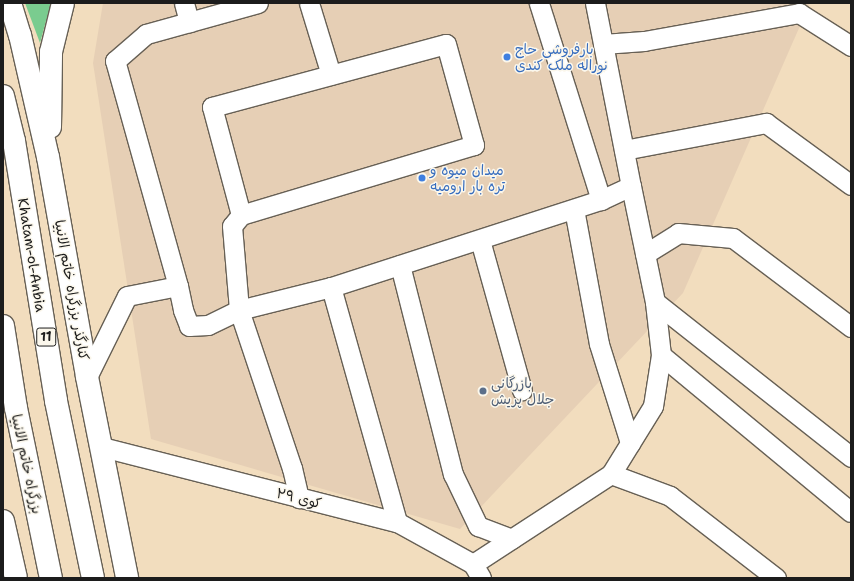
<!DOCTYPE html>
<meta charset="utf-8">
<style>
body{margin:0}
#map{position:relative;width:854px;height:581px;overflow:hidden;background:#f2ddbe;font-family:"Shantell Sans","Playpen Sans Arabic",sans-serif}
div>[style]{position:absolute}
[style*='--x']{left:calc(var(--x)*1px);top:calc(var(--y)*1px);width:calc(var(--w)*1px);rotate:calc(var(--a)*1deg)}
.built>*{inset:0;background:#e6cfb5}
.green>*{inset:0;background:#7acc8f}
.roads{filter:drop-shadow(1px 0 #676055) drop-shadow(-1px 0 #676055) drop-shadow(0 1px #676055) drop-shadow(0 -1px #676055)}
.minor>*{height:19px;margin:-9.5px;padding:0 9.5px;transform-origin:9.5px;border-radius:9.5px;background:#fff}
.major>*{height:22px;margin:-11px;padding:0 11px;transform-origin:11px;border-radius:11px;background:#fff}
.highway>*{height:22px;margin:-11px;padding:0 11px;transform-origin:11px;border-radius:11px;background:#fff}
.dots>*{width:11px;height:11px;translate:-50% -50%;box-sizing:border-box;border:2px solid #fbf7ec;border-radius:50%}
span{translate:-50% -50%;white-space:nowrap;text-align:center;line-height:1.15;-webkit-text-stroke:3px #fbf7ec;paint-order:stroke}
.shield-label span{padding:1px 3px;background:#fbf7ec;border:1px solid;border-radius:3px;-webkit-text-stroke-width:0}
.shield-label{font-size:13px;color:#1c1c1c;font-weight:700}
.shop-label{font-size:14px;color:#366cbe}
.left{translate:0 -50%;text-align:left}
.street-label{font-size:14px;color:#1c1c1c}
.service-label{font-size:14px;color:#4e5e75}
.frame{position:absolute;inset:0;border:4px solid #1c1c1c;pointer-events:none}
</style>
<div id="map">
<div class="built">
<div style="clip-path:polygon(103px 3px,810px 3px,683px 293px,460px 529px,151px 439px,93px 63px)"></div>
</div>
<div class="green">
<div style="clip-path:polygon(25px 3px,51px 3px,40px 43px)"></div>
</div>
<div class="roads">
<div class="minor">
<div style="--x:184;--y:3;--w:20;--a:75"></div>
<div style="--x:309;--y:3;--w:75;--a:73"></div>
<div style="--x:595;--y:3;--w:187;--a:78.9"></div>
<div style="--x:631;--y:186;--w:33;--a:155"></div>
<div style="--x:603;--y:44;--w:41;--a:-4.2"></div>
<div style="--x:644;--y:41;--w:158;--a:-10.2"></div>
<div style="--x:799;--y:13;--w:62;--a:32.4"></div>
<div style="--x:624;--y:150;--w:145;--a:-10.8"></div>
<div style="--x:766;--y:123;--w:105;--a:36.1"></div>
<div style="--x:574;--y:209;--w:137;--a:79.5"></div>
<div style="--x:599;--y:344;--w:104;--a:72.6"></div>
<div style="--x:241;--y:215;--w:112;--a:-105"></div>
<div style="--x:212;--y:107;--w:242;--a:-15.1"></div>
<div style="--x:446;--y:44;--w:105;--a:74.5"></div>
<div style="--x:474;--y:145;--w:243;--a:163.3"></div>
<div style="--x:241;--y:215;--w:14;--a:129"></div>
<div style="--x:232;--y:226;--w:84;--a:85.2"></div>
<div style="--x:239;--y:310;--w:167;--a:71.5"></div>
<div style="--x:292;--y:468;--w:31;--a:77"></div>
<div style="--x:480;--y:240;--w:156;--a:74.4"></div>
<div style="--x:645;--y:254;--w:39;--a:-32"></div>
<div style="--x:678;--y:233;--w:55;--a:5.2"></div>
<div style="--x:733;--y:238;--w:148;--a:37"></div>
<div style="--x:400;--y:265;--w:216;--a:75.8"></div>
<div style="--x:453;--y:474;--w:58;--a:64.3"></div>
<div style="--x:478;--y:526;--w:36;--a:21"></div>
<div style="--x:178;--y:286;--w:234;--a:-105.6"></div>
<div style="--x:115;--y:61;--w:41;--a:-41.1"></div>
<div style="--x:146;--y:34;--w:116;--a:-15.5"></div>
<div style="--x:331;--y:287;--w:244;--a:74.3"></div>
<div style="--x:655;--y:302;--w:250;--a:38.3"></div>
<div style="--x:661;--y:355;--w:246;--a:39.6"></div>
<div style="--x:87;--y:377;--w:90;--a:-63.7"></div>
<div style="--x:127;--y:296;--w:52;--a:-11.1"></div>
<div style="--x:178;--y:286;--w:25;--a:78"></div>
<div style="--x:183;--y:310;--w:17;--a:69"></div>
<div style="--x:189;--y:326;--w:19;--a:-3"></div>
<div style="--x:208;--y:325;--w:34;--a:-26"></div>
<div style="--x:239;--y:310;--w:95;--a:-14"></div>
<div style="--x:331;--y:287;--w:284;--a:-17.9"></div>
<div style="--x:601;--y:200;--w:207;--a:-107.5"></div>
<div style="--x:102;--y:447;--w:304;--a:14.3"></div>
<div style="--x:397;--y:522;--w:87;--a:28.9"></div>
<div style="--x:473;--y:564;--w:16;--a:60"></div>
<div style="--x:611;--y:474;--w:63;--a:20.4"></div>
<div style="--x:670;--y:496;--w:134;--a:37.7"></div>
<div style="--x:473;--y:564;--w:165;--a:-33.1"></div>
<div style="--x:611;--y:474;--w:80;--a:-58.3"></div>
<div style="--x:653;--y:406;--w:52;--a:-81.1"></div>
<div style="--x:661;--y:355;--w:53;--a:-96.5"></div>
<div style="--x:655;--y:302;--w:118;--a:-101.7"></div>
</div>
<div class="major">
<div style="--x:10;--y:3;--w:34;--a:73"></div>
<div style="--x:20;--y:35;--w:125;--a:77.1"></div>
<div style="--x:48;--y:157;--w:223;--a:79.9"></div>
<div style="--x:87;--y:377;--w:205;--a:78.7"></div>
<div style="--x:50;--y:127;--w:75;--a:-89.2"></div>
<div style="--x:51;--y:52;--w:50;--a:-76.2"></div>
<div style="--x:3;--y:521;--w:58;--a:77.2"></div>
</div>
<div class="highway">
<div style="--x:3;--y:96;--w:46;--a:76.3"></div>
<div style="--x:14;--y:141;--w:263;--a:80.8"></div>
<div style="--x:56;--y:401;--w:181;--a:78.2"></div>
<div style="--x:3;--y:326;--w:83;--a:81"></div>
<div style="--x:16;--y:408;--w:174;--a:78.4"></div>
</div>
</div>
<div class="dots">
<div style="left:507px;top:57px;background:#3f7fe0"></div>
<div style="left:422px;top:178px;background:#3f7fe0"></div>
<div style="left:483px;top:391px;background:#5c6f8a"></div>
</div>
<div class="shield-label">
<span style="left:46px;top:337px">11</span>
</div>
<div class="shop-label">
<span class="left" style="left:515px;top:57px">بارفروشی حاج<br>نوراله ملک کندی</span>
<span class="left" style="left:430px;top:178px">میدان میوه و<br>تره بار ارومیه</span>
</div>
<div class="street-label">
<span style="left:32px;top:255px;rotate:81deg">Khatam-ol-Anbia</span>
<span style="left:72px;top:290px;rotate:80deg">کنارگذر بزرگراه خاتم الانبیا</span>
<span style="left:27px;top:464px;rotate:78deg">بزرگراه خاتم الانبیا</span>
<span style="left:299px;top:498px;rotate:14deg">کوی ۲۹</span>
</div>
<div class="service-label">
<span class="left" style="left:491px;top:391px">بازرگانی<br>جلال پریش</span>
</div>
<div class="frame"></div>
</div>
